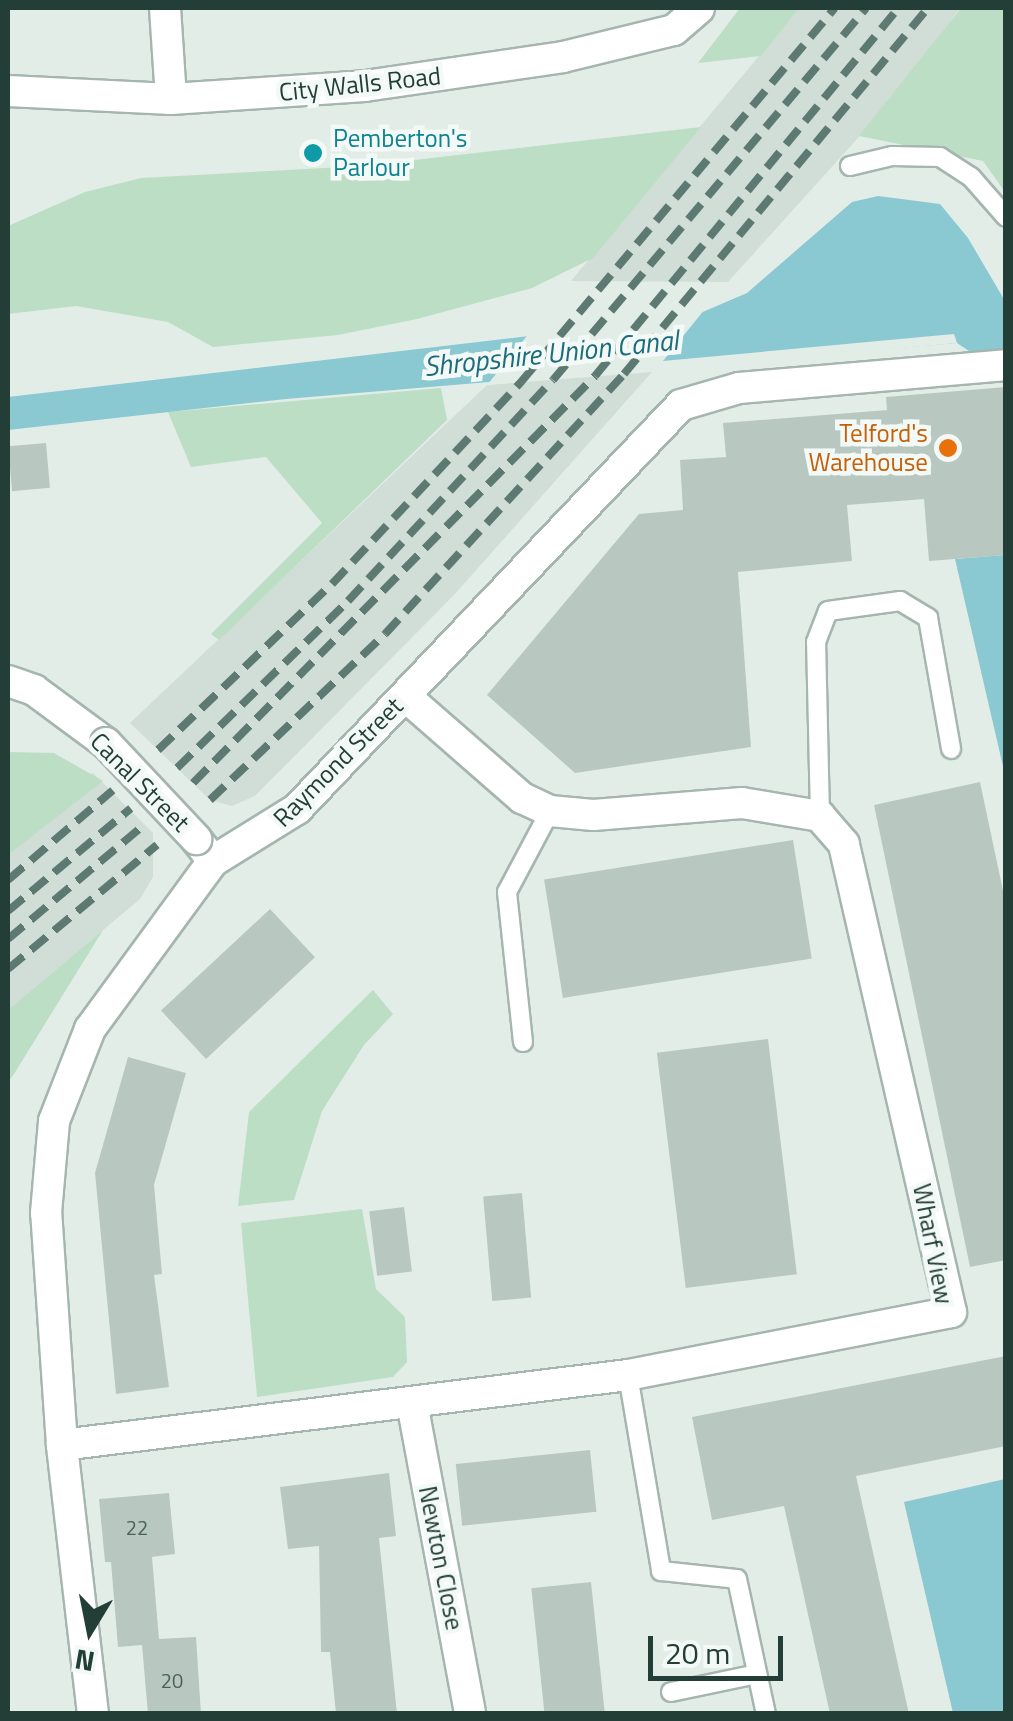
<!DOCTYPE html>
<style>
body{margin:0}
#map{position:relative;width:1013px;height:1721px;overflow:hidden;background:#e3ede8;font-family:"Titillium Web",sans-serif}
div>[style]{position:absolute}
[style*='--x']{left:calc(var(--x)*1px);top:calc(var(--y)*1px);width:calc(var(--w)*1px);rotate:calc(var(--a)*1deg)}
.built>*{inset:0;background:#d1ddd7}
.green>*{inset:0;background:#bcdec4}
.water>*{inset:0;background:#8ac8d2}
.pier>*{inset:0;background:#e3ede8}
.building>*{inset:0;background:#b8c8c1;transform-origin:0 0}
.roads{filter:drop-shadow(2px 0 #a5b5af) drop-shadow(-2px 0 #a5b5af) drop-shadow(0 2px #a5b5af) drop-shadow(0 -2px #a5b5af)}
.service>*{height:18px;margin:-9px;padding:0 9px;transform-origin:9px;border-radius:9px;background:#fff}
.minor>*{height:30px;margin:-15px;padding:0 15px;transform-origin:15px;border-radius:15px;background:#fff}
.tertiary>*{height:30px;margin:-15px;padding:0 15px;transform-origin:15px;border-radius:15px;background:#fff}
.rail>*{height:8px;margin-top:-4px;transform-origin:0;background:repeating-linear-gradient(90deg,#5d7a72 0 20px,transparent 0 30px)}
.bridges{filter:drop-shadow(2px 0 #a5b5af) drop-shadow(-2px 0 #a5b5af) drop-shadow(0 2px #a5b5af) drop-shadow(0 -2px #a5b5af)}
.tertiary-bridge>*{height:30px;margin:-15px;padding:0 15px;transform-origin:15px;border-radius:15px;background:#fff}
.dots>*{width:28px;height:28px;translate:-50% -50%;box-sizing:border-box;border:5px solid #f3f9f6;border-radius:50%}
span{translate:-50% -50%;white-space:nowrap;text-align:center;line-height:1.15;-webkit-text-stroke:9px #f3f9f6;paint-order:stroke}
.number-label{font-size:20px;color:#486059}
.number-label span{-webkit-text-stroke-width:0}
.street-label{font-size:25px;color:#223e36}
.culture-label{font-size:25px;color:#0d838f}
.left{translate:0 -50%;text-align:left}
.food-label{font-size:25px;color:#c56008}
.right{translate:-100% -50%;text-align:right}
.water-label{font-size:28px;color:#1c6c7b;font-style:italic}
.frame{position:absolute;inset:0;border:10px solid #223e36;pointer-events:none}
.north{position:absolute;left:40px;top:1581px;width:100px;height:100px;-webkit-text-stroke:8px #f3f9f6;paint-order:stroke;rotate:190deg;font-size:28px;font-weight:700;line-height:40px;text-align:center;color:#223e36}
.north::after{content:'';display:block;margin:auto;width:35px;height:45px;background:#223e36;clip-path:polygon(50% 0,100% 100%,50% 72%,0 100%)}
.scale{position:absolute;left:648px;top:1636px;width:135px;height:45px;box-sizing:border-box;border:5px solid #223e36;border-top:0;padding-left:12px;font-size:30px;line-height:35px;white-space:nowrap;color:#223e36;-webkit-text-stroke:8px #f3f9f6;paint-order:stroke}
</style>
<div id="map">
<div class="built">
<div style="clip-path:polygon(799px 8px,960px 8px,885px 108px,728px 282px,571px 281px)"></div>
<div style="clip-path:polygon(652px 372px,454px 595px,255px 796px,232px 806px,210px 800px,130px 723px,487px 385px)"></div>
<div style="clip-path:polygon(93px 773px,153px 833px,153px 877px,140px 899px,8px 1010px,8px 827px)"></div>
</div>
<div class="green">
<div style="clip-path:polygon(740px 8px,799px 8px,761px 56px,698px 63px)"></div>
<div style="clip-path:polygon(961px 8px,1005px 8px,1005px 192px,983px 161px,859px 136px)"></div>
<div style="clip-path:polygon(701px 127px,593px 258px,532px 288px,417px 319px,338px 335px,213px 347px,168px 322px,76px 306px,8px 314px,8px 226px,85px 192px,141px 178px,362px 166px)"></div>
<div style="clip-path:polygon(441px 388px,447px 420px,219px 640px,211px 634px,322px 523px,266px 457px,191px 467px,168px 412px)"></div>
<div style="clip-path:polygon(8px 752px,54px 753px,103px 781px,8px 855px)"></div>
<div style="clip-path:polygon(103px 930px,14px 1074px,8px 1082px,8px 1010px)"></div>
<div style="clip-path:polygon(373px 990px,393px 1014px,364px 1045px,322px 1111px,294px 1200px,238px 1206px,249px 1112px)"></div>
<div style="clip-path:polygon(362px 1209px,376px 1289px,405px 1317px,407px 1362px,393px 1377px,257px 1397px,241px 1223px)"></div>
</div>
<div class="water">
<div style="clip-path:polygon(878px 196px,940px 204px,968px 238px,1005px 301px,1005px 375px,957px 343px,286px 399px,8px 430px,8px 397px,691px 317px,747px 293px,852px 202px)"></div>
<div style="clip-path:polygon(1005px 555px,1005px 775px,955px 559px)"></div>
<div style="clip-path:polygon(1005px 1479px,1005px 1713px,953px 1713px,904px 1502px)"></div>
</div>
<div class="pier">
<div style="clip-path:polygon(709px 304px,663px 361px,954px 334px,957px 343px,487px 385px,531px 331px,690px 312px)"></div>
</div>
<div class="building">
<div style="clip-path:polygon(1006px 387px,1006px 555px,929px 561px,924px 499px,847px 505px,852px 561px,738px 572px,751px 747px,575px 773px,487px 695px,639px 514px,683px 510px,680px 460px,726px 457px,723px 423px,887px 410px,886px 397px)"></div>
<div style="left:46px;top:443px;width:45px;height:38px;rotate:85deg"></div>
<div style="clip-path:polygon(980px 782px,1006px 905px,1006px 1260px,970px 1267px,874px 805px)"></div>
<div style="left:793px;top:840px;width:120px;height:252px;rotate:81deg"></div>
<div style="left:270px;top:909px;width:66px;height:149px;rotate:47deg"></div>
<div style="left:768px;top:1039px;width:237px;height:112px;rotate:83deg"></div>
<div style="clip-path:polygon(128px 1057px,186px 1073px,154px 1185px,162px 1274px,154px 1275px,169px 1387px,116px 1394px,95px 1173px)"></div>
<div style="left:522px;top:1193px;width:105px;height:39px;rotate:85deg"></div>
<div style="left:404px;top:1207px;width:65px;height:35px;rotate:83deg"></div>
<div style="clip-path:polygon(1006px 1356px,1006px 1446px,856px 1476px,909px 1714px,830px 1714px,784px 1506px,712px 1520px,692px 1417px)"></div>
<div style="left:590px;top:1450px;width:62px;height:135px;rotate:84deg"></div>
<div style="clip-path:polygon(389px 1473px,396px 1536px,379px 1538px,397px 1714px,336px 1714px,330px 1652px,321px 1652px,319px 1546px,288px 1549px,280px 1487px)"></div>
<div style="clip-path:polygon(169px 1493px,175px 1554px,152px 1557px,159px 1639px,196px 1637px,201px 1714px,148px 1714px,142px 1645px,118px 1647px,111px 1562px,105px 1562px,99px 1499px)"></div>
<div style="left:591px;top:1582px;width:133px;height:60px;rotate:84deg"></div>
</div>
<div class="roads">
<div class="service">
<div style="--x:850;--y:166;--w:43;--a:-13.4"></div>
<div style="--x:892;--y:156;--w:48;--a:1.2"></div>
<div style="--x:940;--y:157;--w:37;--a:33"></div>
<div style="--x:971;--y:177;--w:53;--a:48.8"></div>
<div style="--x:820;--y:816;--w:174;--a:-91.3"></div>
<div style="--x:816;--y:642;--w:33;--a:-69"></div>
<div style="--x:828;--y:611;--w:73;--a:-7.9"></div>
<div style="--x:900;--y:601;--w:33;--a:31"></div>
<div style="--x:928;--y:618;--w:133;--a:80"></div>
<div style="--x:523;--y:1042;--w:151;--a:-96.1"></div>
<div style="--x:507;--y:892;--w:92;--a:-62"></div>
<div style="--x:628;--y:1375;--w:199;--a:80.4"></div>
<div style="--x:661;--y:1571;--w:76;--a:6"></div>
<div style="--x:737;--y:1579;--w:138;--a:77.9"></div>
<div style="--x:671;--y:1692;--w:88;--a:-11.8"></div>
</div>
<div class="minor">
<div style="--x:165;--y:8;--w:91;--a:86.2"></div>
<div style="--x:8;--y:91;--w:163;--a:2.8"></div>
<div style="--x:171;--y:99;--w:194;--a:-3.8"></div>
<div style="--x:365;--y:86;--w:200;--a:-8.3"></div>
<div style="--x:563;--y:57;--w:114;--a:-13.7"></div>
<div style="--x:674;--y:30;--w:33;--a:-41"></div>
<div style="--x:412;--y:1403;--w:316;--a:79.4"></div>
<div style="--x:62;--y:1445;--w:570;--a:-7.05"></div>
<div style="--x:628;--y:1375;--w:329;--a:-11"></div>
<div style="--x:951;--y:1312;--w:480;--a:-102.9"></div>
<div style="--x:844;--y:844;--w:37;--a:-131"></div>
<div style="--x:820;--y:816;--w:79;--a:-170.5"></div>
<div style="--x:742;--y:803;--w:149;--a:175.4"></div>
<div style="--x:593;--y:815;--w:43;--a:-174.7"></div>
<div style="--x:550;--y:811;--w:31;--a:-155"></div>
<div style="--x:522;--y:798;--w:155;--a:-138.9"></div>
<div style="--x:93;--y:1714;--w:271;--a:-96.6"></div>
<div style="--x:62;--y:1445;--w:233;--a:-93.9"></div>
<div style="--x:46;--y:1213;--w:92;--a:-85"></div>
<div style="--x:54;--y:1121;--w:99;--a:-68.6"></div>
<div style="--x:90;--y:1029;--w:208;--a:-53.8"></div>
</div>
<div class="tertiary">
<div style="--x:8;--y:681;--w:28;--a:19"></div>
<div style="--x:34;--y:690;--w:89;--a:36.4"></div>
<div style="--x:196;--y:839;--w:28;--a:52"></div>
<div style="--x:213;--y:861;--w:99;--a:-31.8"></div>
<div style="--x:297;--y:809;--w:557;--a:-46.45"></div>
<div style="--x:681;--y:405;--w:60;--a:-16.3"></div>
<div style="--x:739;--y:388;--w:268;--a:-4.9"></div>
</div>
</div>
<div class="rail">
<div style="--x:158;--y:750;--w:240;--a:-43.7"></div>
<div style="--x:332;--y:584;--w:277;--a:-46.9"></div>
<div style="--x:521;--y:382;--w:488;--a:-50"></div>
<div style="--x:177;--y:768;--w:239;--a:-44.3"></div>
<div style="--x:348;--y:601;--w:301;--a:-47.2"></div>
<div style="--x:553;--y:380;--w:486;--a:-49.9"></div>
<div style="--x:193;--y:783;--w:572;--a:-45.35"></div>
<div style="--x:595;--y:376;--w:477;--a:-50.5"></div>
<div style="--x:210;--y:800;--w:241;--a:-43.5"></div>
<div style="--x:385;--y:634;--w:353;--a:-47.4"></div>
<div style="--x:624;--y:374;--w:476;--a:-50.3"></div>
<div style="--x:8;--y:880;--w:138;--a:-40.6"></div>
<div style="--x:8;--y:911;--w:160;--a:-39.9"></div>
<div style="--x:8;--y:939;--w:179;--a:-40"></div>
<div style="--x:8;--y:969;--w:194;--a:-39.8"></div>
</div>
<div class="bridges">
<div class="tertiary-bridge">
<div style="--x:106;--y:743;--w:132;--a:46.8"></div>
</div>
</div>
<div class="dots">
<div style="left:313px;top:153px;background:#0f9aa8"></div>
<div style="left:948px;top:448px;background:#e8710a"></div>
</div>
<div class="number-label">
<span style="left:137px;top:1527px">22</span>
<span style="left:172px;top:1680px">20</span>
</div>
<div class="street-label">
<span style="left:360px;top:84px;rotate:-6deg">City Walls Road</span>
<span style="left:338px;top:762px;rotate:-45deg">Raymond Street</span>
<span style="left:140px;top:782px;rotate:45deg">Canal Street</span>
<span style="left:933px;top:1244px;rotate:79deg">Wharf View</span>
<span style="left:441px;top:1558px;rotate:79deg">Newton Close</span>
</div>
<div class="culture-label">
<span class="left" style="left:333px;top:153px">Pemberton's<br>Parlour</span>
</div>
<div class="food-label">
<span class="right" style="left:928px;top:448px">Telford's<br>Warehouse</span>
</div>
<div class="water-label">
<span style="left:551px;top:353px;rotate:-6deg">Shropshire Union Canal</span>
</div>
<div class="frame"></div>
<div class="north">N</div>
<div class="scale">20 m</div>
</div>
